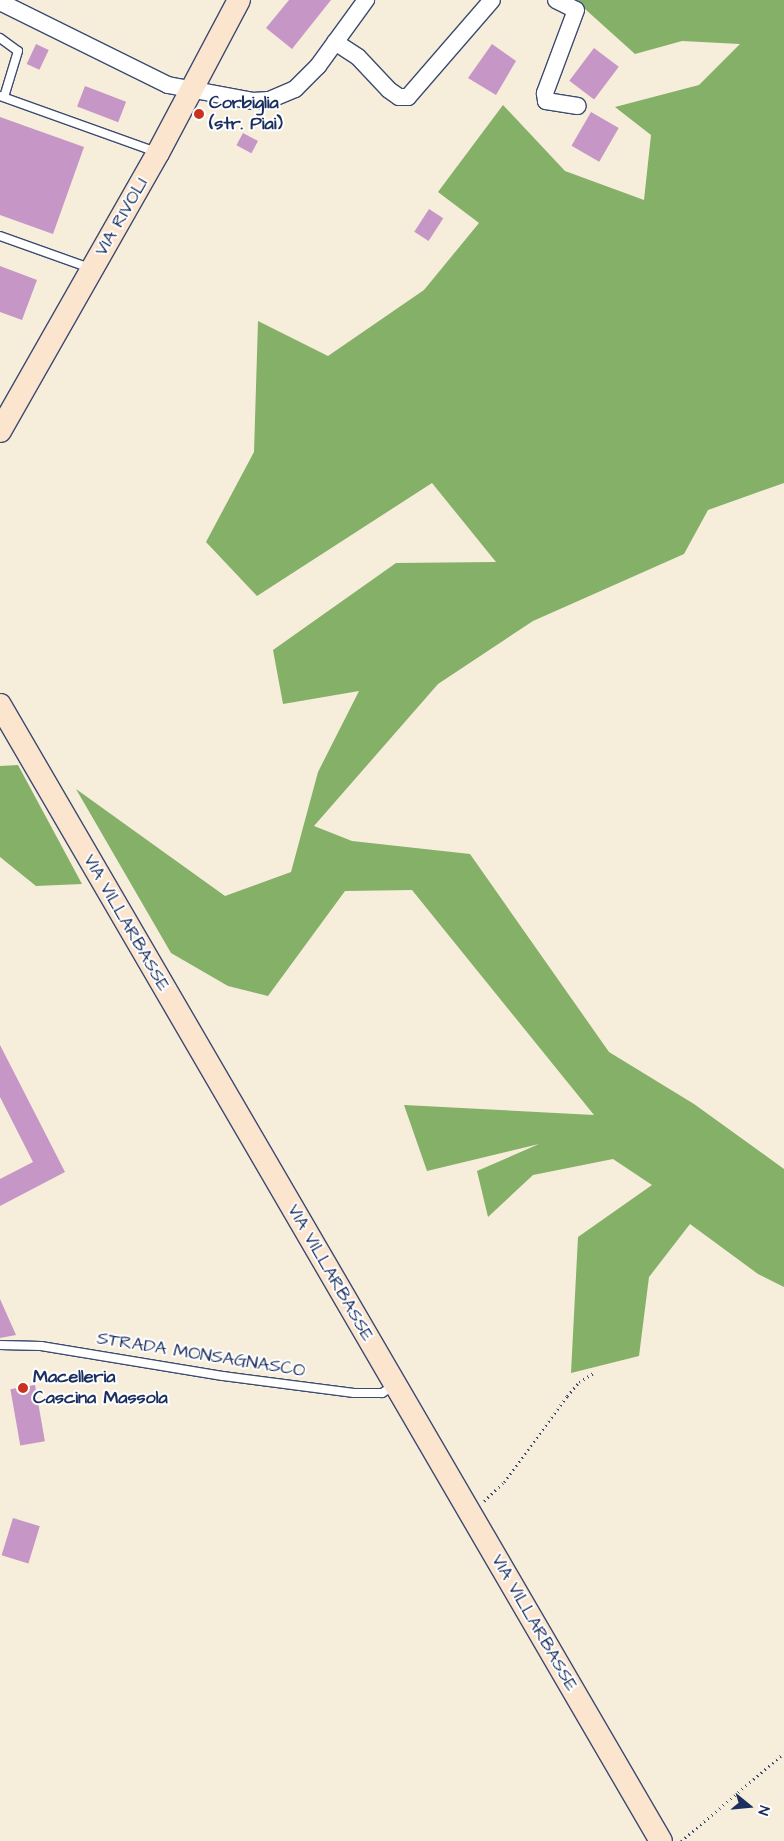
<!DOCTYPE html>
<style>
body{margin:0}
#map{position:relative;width:784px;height:1841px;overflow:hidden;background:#f6eddb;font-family:"Architects Daughter",sans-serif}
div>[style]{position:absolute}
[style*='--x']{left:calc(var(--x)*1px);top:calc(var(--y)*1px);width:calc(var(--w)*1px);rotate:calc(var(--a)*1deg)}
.forest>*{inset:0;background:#84b068}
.building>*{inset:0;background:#c596c6;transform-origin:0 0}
.path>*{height:2.5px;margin-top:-1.25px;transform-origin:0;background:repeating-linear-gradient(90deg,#3c4c71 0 1px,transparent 0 5px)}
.roads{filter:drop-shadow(1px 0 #3c4c71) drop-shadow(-1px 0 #3c4c71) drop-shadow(0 1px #3c4c71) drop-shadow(0 -1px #3c4c71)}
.lane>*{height:8px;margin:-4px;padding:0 4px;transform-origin:4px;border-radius:4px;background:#fff}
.street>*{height:16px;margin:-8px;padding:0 8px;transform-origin:8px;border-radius:8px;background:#fff}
.secondary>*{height:22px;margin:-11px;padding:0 11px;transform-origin:11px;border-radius:11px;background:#fce5cf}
.dots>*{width:14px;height:14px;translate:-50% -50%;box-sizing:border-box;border:2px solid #fff;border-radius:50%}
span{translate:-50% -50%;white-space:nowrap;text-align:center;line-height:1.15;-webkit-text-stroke:4px #fff;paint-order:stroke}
.poi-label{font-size:18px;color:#1b2f5e;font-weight:700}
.left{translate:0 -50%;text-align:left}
.street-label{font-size:18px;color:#1b2f5e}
.north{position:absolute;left:724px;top:1781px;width:50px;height:50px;-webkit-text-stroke:4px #fff;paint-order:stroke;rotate:107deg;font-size:14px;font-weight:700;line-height:20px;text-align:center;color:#1b2f5e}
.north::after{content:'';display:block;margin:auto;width:18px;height:22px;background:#1b2f5e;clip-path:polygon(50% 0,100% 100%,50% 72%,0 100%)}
</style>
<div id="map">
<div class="forest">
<div style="clip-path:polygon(575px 0,784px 0,784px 483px,708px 510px,684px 554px,533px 621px,438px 684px,314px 826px,352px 841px,470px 854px,609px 1052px,694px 1104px,784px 1169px,784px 1287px,758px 1274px,690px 1224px,649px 1277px,639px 1356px,571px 1373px,578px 1237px,652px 1185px,613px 1159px,533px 1175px,488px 1217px,477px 1171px,539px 1144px,427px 1171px,404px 1105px,594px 1115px,412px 890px,345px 891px,268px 996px,228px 986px,171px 953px,76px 789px,225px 896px,291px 872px,318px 772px,359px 691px,283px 704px,273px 650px,396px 563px,496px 562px,432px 483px,257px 596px,206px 542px,254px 452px,258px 321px,328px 356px,424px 290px,479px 223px,438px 192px,503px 105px,565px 171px,644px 200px,651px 135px,615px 107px,699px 85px,740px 44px,682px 41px,635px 54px)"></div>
<div style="clip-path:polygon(18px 765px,82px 884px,36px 886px,0 857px,0 766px)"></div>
</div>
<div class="building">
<div style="clip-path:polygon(289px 0,331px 0,292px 49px,266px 28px)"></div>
<div style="left:36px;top:44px;width:14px;height:22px;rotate:25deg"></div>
<div style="clip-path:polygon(492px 44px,516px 61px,496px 95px,468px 78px)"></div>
<div style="left:594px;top:48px;width:31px;height:41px;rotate:37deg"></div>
<div style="left:85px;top:86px;width:44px;height:22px;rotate:21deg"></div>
<div style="left:591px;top:112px;width:32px;height:39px;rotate:30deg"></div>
<div style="clip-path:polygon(0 117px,84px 147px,53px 234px,0 215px)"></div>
<div style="left:243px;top:133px;width:17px;height:14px;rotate:28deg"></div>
<div style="left:429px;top:209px;width:17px;height:27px;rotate:33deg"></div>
<div style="clip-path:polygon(0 266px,37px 280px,22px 320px,0 312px)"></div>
<div style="clip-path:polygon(0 1045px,65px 1172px,0 1206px,0 1179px,33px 1162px,0 1097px)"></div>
<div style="clip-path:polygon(0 1299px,16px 1335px,0 1338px)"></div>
<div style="left:35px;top:1385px;width:57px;height:25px;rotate:80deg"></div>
<div style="left:13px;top:1518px;width:28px;height:39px;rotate:17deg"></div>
</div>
<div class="path">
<div style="--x:484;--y:1501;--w:28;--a:-44"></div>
<div style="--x:504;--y:1482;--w:107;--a:-53.8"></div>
<div style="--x:567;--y:1396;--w:18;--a:-49"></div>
<div style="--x:579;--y:1382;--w:19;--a:-32"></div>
<div style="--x:681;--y:1841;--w:135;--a:-40.5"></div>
</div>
<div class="roads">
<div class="lane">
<div style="--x:0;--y:38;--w:22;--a:36"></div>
<div style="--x:18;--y:51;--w:48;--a:106.9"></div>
<div style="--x:0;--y:96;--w:166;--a:19.7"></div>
<div style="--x:0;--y:236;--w:96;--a:19.6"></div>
<div style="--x:0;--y:1345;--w:41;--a:1.4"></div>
<div style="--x:41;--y:1346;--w:184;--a:9.4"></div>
<div style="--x:223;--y:1376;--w:132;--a:7.4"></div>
<div style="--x:354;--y:1393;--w:28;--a:0"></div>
<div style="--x:382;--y:1393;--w:15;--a:-32"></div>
</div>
<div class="street">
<div style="--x:556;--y:0;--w:22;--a:27"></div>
<div style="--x:576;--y:10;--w:89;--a:110.5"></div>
<div style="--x:545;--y:93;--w:8;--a:83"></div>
<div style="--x:546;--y:101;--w:32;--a:9"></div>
<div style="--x:0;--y:2;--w:187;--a:26.3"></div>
<div style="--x:168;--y:85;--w:86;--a:10.7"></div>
<div style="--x:253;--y:101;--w:16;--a:-4"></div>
<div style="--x:269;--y:100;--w:28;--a:-23"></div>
<div style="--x:295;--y:89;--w:33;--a:-45"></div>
<div style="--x:318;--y:66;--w:82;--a:-54"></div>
<div style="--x:335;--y:42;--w:27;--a:33"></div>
<div style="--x:358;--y:57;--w:45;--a:46.8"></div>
<div style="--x:389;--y:90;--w:12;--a:35"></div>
<div style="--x:399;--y:97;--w:9;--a:0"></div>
<div style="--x:408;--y:97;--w:128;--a:-49.1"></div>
</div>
<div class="secondary">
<div style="--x:0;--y:431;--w:320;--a:-60.4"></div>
<div style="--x:158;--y:153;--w:173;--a:-62.1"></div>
<div style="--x:0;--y:705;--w:1314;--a:59.81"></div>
</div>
</div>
<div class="dots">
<div style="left:199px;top:114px;background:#c8321e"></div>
<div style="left:23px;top:1388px;background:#c8321e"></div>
</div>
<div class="poi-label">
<span class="left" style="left:209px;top:114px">Corbiglia<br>(str. Piai)</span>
<span class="left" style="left:33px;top:1388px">Macelleria<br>Cascina Massola</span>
</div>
<div class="street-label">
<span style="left:122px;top:217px;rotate:-60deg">VIA RIVOLI</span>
<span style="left:126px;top:923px;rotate:60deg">VIA VILLARBASSE</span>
<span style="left:330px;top:1273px;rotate:60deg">VIA VILLARBASSE</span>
<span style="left:201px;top:1355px;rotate:9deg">STRADA MONSAGNASCO</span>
<span style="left:534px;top:1623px;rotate:60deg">VIA VILLARBASSE</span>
</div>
<div class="north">N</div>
</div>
